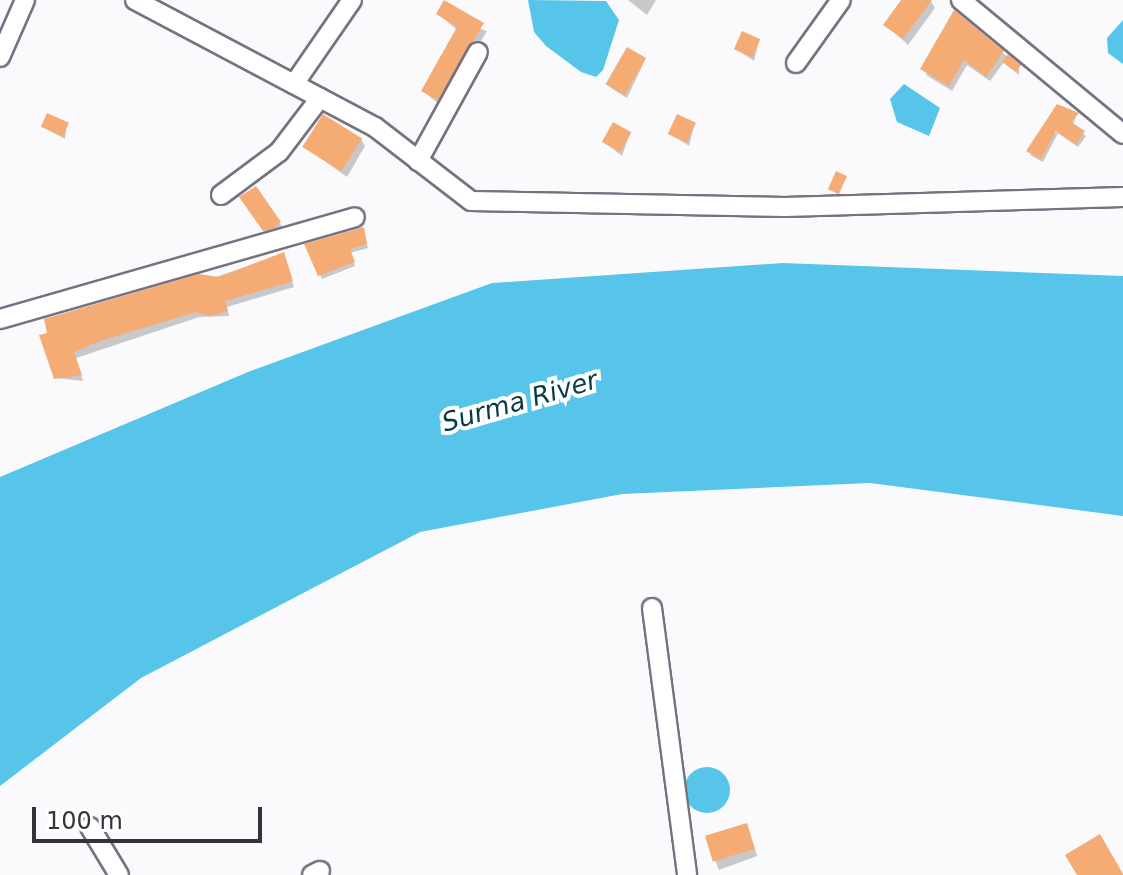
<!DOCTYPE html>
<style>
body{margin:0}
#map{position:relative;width:1123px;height:875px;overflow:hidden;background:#fafafd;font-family:"DejaVu Sans",sans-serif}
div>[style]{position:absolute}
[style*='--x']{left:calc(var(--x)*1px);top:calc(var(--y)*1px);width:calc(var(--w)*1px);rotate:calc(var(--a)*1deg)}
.water>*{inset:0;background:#56c5e9}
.round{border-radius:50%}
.shadow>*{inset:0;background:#0003;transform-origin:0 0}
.building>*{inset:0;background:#f5ab74;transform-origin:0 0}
.roads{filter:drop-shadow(2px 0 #757381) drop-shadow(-2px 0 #757381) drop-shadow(0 2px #757381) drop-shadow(0 -2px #757381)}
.street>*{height:18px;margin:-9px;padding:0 9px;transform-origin:9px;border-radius:9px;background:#fff}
span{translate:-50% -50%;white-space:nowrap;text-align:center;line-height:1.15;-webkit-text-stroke:8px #fff;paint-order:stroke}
.water-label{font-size:26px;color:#073b4a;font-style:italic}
.scale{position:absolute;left:32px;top:807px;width:230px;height:36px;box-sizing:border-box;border:4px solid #34333a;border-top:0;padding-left:10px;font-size:24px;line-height:28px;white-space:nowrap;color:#34333a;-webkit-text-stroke:6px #fff;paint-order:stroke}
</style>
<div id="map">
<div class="water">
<div style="clip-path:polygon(528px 0,606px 1px,619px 20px,603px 70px,596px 77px,581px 72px,546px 46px,534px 32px)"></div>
<div style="clip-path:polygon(1123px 20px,1123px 64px,1108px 53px,1107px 38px)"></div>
<div style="clip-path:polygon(904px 84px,940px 108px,929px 136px,897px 122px,890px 99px)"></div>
<div style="clip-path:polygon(783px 263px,1123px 276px,1123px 516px,870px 483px,622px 494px,420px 532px,141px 678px,0 786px,0 477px,248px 372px,492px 283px)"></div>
<div class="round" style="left:684px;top:767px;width:46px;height:46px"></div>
</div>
<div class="shadow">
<div style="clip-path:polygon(628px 0,656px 0,647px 15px)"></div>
<div style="clip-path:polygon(904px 0,930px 0,935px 8px,908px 45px,886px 25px)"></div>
<div style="clip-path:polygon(954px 13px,1019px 66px,1019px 75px,1004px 62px,990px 81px,967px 65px,952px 91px,926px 75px)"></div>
<div style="clip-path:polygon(438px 14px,487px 31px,441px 106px,423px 91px,457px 30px)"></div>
<div style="clip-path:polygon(759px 41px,754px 61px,736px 49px)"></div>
<div style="clip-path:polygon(645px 60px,627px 98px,611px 88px,608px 84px)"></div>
<div style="clip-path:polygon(1077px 114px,1073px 125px,1086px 136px,1078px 147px,1058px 133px,1043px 162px,1030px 155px)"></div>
<div style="clip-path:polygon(67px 124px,65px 139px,43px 127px)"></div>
<div style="clip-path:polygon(694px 125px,689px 146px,670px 134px)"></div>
<div style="clip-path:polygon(630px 133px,622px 156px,604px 142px)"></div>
<div style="clip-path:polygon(361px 139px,365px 146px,347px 177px,302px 145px)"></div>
<div style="left:255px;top:188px;width:47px;height:16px;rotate:55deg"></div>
<div style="clip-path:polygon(363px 229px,368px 248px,350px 253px,355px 266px,322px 279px,306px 246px)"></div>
<div style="clip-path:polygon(283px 254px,294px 287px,227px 307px,229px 316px,199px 317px,76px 358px,83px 381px,56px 378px,42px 336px)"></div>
<div style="left:746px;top:825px;width:33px;height:41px;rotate:70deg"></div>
</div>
<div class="building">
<div style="clip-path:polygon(444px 0,484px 23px,438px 100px,421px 91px,457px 27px,436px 14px)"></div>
<div style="clip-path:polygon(901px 0,932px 0,903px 39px,883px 25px)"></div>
<div style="clip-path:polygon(954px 10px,1004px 51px,986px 77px,964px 60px,949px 86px,920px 69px)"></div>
<div style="left:742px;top:31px;width:20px;height:20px;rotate:24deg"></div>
<div style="left:627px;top:47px;width:22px;height:43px;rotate:30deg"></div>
<div style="clip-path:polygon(1008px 54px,1021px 65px,1016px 72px,1002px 62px)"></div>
<div style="clip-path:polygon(1057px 104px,1079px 113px,1071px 122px,1085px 131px,1076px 145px,1056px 131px,1041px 159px,1026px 151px)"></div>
<div style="left:47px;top:113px;width:24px;height:15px;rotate:24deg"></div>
<div style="left:323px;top:114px;width:46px;height:39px;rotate:32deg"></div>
<div style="left:677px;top:114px;width:21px;height:22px;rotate:25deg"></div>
<div style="left:613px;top:122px;width:21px;height:23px;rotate:29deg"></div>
<div style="left:836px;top:171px;width:12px;height:20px;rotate:24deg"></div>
<div style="clip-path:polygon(256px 186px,281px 222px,274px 228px,263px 231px,239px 197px)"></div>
<div style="clip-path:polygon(364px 227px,367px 244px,350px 249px,355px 262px,318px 276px,304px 244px)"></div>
<div style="clip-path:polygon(284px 252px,293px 281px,225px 301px,228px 311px,211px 316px,196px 312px,100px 341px,74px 352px,82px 375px,54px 379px,39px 335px,47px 333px,44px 319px,199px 274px,219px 277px)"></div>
<div style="left:747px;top:823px;width:27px;height:44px;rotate:73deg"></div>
<div style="clip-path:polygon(1100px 834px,1123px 874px,1123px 875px,1077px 875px,1065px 855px)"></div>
</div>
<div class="roads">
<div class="street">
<div style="--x:135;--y:0;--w:272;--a:27.9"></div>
<div style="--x:375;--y:127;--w:121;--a:37.6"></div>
<div style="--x:471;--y:201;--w:314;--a:1.1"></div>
<div style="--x:785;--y:207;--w:338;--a:-1.7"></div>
<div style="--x:961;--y:0;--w:210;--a:39.6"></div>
<div style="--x:0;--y:57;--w:62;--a:-66.3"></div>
<div style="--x:796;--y:63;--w:77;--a:-54.5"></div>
<div style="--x:294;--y:84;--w:102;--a:-55.4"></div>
<div style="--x:418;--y:161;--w:124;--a:-61.2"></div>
<div style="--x:221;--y:195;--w:72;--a:-36.6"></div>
<div style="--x:279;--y:152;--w:68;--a:-52.8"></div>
<div style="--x:0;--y:319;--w:369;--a:-16"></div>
<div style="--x:652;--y:608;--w:269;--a:82.5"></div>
<div style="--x:90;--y:827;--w:56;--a:58.9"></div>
<div style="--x:312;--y:875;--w:9;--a:-27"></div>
</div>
</div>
<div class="water-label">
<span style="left:520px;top:402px;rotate:-16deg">Surma River</span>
</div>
<div class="scale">100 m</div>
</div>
